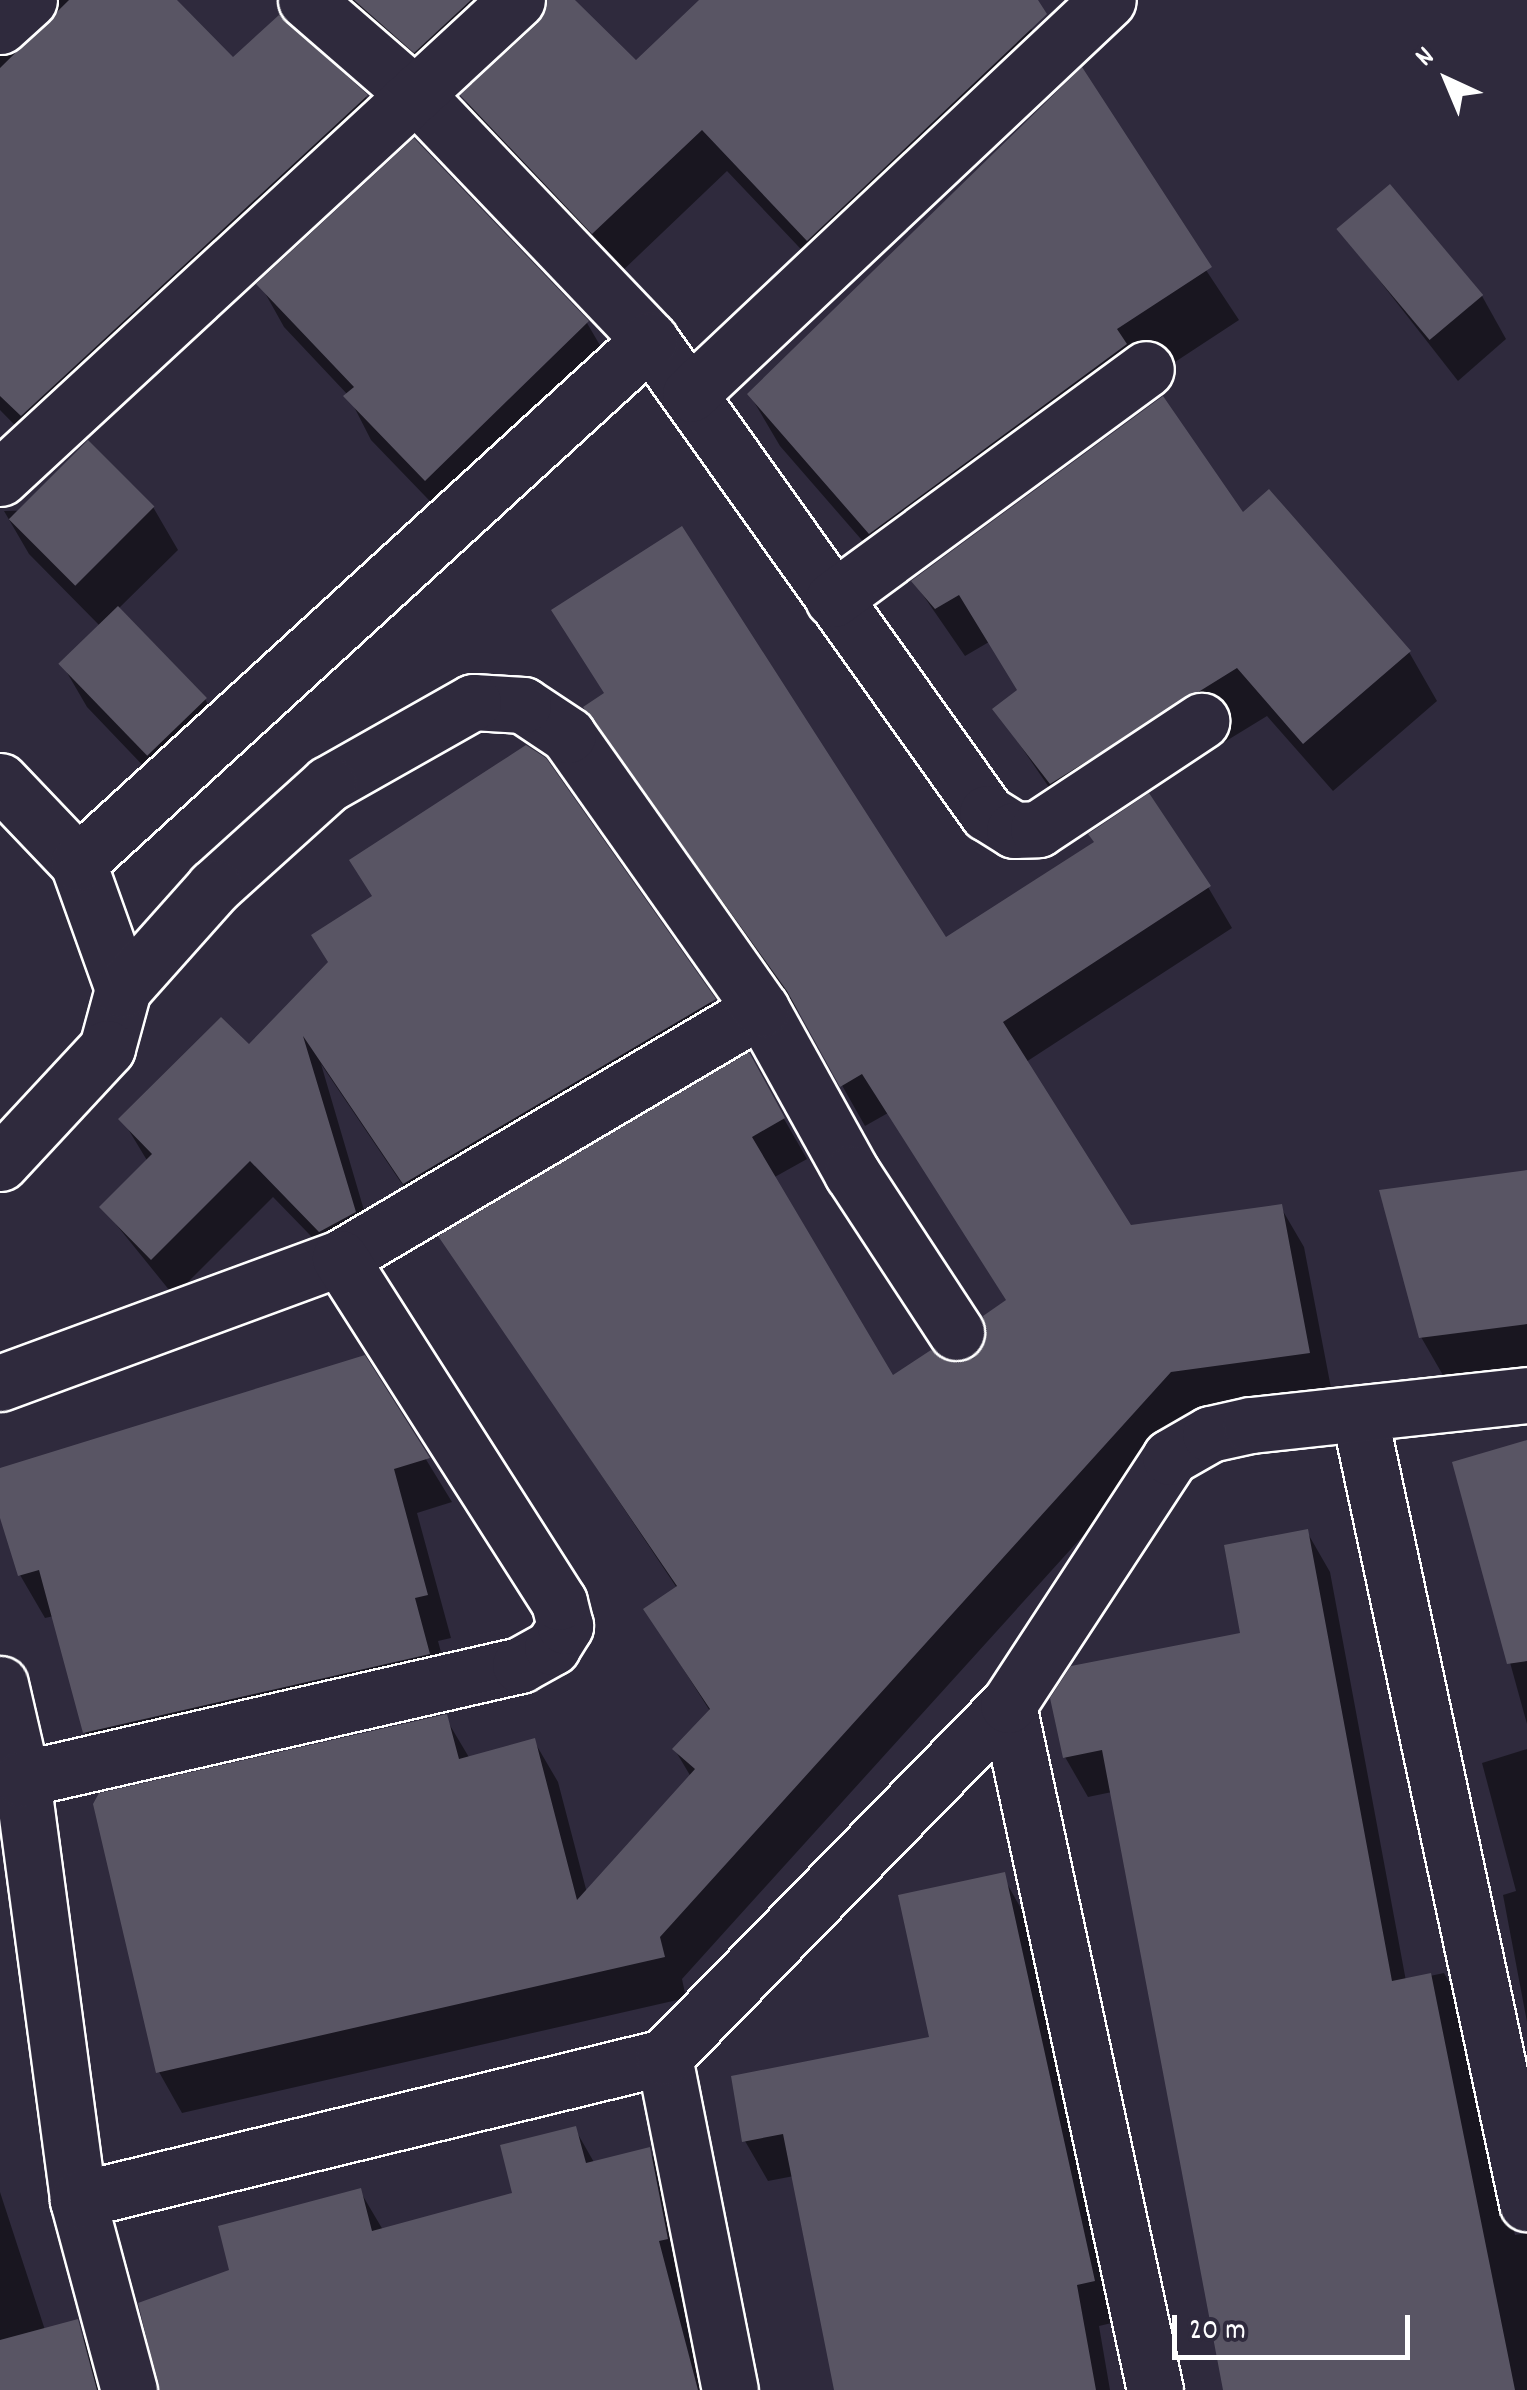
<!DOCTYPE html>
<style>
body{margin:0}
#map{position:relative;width:1527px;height:2390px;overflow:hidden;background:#2f2a3d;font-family:Dekko,sans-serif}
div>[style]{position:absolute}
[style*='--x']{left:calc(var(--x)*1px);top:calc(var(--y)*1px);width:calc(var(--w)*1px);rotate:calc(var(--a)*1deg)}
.shadow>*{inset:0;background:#0007}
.building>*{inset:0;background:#595564;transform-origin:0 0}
.roads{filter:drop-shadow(2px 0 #fff) drop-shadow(-2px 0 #fff) drop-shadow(0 2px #fff) drop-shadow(0 -2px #fff)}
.minor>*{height:55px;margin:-27.5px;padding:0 27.5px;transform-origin:27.5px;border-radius:27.5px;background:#2f2a3d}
span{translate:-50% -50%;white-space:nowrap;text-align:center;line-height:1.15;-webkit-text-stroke:8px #2f2a3d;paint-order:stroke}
.north{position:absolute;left:1397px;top:30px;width:100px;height:100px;-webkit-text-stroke:8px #2f2a3d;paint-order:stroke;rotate:316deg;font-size:28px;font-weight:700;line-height:40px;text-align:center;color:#fff}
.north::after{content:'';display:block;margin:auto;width:35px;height:45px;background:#fff;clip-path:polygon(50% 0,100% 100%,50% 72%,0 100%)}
.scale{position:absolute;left:1172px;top:2315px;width:238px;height:45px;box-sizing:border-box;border:5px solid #fff;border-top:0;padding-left:12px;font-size:30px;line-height:35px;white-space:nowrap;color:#fff;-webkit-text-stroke:8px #2f2a3d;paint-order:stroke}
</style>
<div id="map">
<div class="shadow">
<div style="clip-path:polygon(0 0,173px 0,233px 61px,366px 97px,390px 139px,46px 457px,0 410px,0 56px,22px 52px,60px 13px,32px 19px)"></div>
<div style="clip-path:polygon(340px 0,572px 0,636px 63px,703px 0,1011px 0,1059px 69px,832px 282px,727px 171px,618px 275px,487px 138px,463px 96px,544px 13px,521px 19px,440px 94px)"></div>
<div style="clip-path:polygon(1077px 75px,1239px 320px,1146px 381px,1155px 397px,900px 584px,780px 446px,750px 395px)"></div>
<div style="clip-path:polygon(1340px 230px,1482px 296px,1506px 339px,1458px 381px)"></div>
<div style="clip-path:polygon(260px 284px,587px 323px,612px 366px,451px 523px,371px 440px,348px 395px,284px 327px)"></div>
<div style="clip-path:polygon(153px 507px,178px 550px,118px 609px,205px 699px,229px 742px,173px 797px,87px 707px,62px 664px,101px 627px,29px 554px,4px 511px)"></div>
<div style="clip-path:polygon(1242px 516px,1409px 652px,1437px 701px,1333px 791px,1267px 716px,1079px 831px,996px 710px,1019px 692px,989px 642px,965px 656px,914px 582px)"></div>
<div style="clip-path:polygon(586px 708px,945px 941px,1208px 887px,1232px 928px,1026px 1062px,1130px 1227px,1280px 1206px,1304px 1247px,1332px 1393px,1195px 1412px,682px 1979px,686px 1998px,182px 2113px,159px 2072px,96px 1804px,445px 1717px,470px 1759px,534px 1741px,558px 1782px,587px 1893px,691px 1777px,675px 1750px,710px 1711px,646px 1610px,677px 1588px,442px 1237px,748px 1056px,807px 1159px,773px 1178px,892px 1378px,976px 1360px,1008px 1302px,888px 1113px,865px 1126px,809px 1027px)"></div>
<div style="clip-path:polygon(544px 760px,736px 1038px,427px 1221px,321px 1064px,376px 1251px,343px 1269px,273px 1197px,174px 1296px,102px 1207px,148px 1162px,122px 1119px,249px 1048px,331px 963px,374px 898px)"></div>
<div style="clip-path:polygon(1527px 1171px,1527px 1382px,1519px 1367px,1444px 1377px,1421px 1337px)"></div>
<div style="clip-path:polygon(364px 1358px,452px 1502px,417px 1513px,451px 1638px,438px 1641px,453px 1697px,110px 1775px,85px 1732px,54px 1616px,45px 1618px,20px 1575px,0 1509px,0 1471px)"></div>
<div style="clip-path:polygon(1527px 1443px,1527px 1724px,1455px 1463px)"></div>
<div style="clip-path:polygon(1307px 1532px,1330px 1572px,1406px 1981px,1444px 1973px,1467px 2013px,1515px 2235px,1527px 2233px,1527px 2390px,1226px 2390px,1112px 1792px,1088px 1797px,1065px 1757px,1243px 1635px)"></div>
<div style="clip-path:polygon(1527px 1749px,1527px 2022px,1503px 1895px,1516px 1891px,1482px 1763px)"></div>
<div style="clip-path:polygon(1005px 1880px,1028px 1921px,1116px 2322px,1099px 2326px,1110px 2390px,836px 2390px,794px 2176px,768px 2181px,745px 2141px,932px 2039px)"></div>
<div style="clip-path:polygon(575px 2129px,595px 2164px,649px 2150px,671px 2189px,689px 2278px,679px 2281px,709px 2390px,160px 2390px,232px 2272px,360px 2191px,383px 2230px,515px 2194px)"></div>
<div style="clip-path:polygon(0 2192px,45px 2330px,76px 2322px,108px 2390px,0 2390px)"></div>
</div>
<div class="building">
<div style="clip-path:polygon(69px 0,177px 0,233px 57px,279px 15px,368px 95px,21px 416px,0 396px,0 68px)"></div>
<div style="clip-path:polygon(354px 0,471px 0,414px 53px)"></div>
<div style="clip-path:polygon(547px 0,575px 0,636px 60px,699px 0,1038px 0,1047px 14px,807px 241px,702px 130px,592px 234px,460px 95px,538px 23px)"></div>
<div style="clip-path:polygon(1082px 67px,1212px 267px,1117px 329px,1127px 344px,869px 534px,747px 394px)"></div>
<div style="clip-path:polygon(414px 138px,589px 321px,425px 481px,343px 396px,354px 387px,256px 284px)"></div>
<div style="left:1390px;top:184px;width:145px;height:70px;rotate:50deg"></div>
<div style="clip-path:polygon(1163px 396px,1243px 512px,1269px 489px,1411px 651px,1303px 744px,1237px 668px,1050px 784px,992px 709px,1017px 690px,959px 595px,935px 609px,911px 581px)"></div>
<div style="left:88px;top:440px;width:94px;height:112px;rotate:45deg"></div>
<div style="clip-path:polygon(682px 526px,946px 937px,1094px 842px,1088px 834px,1149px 793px,1211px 886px,1003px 1022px,1131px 1225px,1282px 1204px,1310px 1353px,1171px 1372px,660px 1937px,665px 1957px,156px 2073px,93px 1804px,99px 1793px,447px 1714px,459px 1759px,535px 1738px,577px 1900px,695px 1769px,672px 1749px,710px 1709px,643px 1609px,677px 1586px,438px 1236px,749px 1052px,785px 1118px,752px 1137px,893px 1375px,931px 1350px,957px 1363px,974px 1358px,987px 1331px,983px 1316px,1006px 1300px,862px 1074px,840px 1087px,787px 991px,583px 707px,604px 693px,551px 610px)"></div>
<div style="left:118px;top:606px;width:128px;height:83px;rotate:46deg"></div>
<div style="clip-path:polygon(526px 745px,546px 758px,716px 999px,403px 1184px,303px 1036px,356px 1212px,319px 1232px,250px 1161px,151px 1260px,99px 1207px,152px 1154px,118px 1119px,221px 1017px,249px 1044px,328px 962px,311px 935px,372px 896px,349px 860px)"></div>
<div style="clip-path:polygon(1527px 1170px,1527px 1324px,1419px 1338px,1379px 1190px)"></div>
<div style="clip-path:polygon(365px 1355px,430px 1458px,394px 1469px,428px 1595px,415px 1598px,430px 1654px,83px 1733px,39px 1570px,18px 1576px,0 1518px,0 1468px)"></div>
<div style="clip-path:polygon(1527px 1440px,1527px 1661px,1507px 1664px,1452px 1462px)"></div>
<div style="clip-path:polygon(1308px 1529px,1392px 1981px,1431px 1973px,1515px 2390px,1223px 2390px,1102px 1750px,1063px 1758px,1050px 1698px,1071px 1666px,1240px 1633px,1224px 1545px)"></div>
<div style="clip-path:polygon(1005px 1872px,1095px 2281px,1077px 2285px,1096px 2390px,834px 2390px,783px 2134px,742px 2142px,731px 2076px,929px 2037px,898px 1895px)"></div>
<div style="clip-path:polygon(576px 2126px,586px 2163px,650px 2147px,668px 2239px,659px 2241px,698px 2390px,159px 2390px,138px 2303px,229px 2270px,218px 2226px,361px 2188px,372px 2231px,512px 2193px,500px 2145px)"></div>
<div style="clip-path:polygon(78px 2319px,97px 2390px,0 2390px,0 2340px)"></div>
</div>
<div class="roads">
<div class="minor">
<div style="--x:306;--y:0;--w:151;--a:41"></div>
<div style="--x:420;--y:99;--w:333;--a:46.3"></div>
<div style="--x:650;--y:340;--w:581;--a:54.53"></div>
<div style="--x:987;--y:813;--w:32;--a:32"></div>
<div style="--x:1014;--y:830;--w:24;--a:-2"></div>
<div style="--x:1038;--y:829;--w:196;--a:-33.5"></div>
<div style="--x:0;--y:26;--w:39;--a:-42"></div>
<div style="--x:690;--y:394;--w:574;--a:-43.31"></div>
<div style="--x:0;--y:478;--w:704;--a:-42.76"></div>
<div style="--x:833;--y:599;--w:388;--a:-36.3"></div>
<div style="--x:0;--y:781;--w:113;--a:46.4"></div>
<div style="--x:78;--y:863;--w:134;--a:70.3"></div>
<div style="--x:123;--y:989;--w:61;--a:105.2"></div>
<div style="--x:107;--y:1048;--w:157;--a:132.9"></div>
<div style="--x:78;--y:863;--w:775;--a:-42.44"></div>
<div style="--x:761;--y:1009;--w:188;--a:61"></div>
<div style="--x:852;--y:1173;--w:190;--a:56.8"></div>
<div style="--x:0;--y:1383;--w:362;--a:-20.2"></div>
<div style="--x:340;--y:1258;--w:489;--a:-30.6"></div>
<div style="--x:761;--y:1009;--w:335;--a:-125.2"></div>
<div style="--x:568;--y:735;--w:54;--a:-146.3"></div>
<div style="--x:523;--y:705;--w:50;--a:-176.6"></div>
<div style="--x:473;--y:702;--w:167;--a:150.5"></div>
<div style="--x:328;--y:784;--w:154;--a:137.9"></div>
<div style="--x:214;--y:887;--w:137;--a:131.7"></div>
<div style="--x:1359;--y:1414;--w:807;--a:77.98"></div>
<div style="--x:0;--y:1684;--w:98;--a:77"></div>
<div style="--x:22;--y:1779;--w:425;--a:82.4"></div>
<div style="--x:78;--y:2200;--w:197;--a:75"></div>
<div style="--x:1008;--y:1705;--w:701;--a:77.89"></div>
<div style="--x:22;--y:1779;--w:511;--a:-12.89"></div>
<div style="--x:520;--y:1665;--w:37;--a:-29"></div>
<div style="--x:552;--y:1647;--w:25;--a:-58"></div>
<div style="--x:565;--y:1626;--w:25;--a:-104"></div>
<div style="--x:559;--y:1602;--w:408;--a:-122.5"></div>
<div style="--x:664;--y:2057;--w:339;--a:78.8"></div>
<div style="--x:78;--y:2200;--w:603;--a:-13.71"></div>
<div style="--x:664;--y:2057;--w:492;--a:-45.7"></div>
<div style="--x:1008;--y:1705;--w:296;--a:-56.8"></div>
<div style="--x:1170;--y:1457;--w:46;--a:-29.9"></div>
<div style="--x:1210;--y:1434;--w:42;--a:-12.4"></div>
<div style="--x:1251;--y:1425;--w:278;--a:-6.2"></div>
</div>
</div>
<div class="north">N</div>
<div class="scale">20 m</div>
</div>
